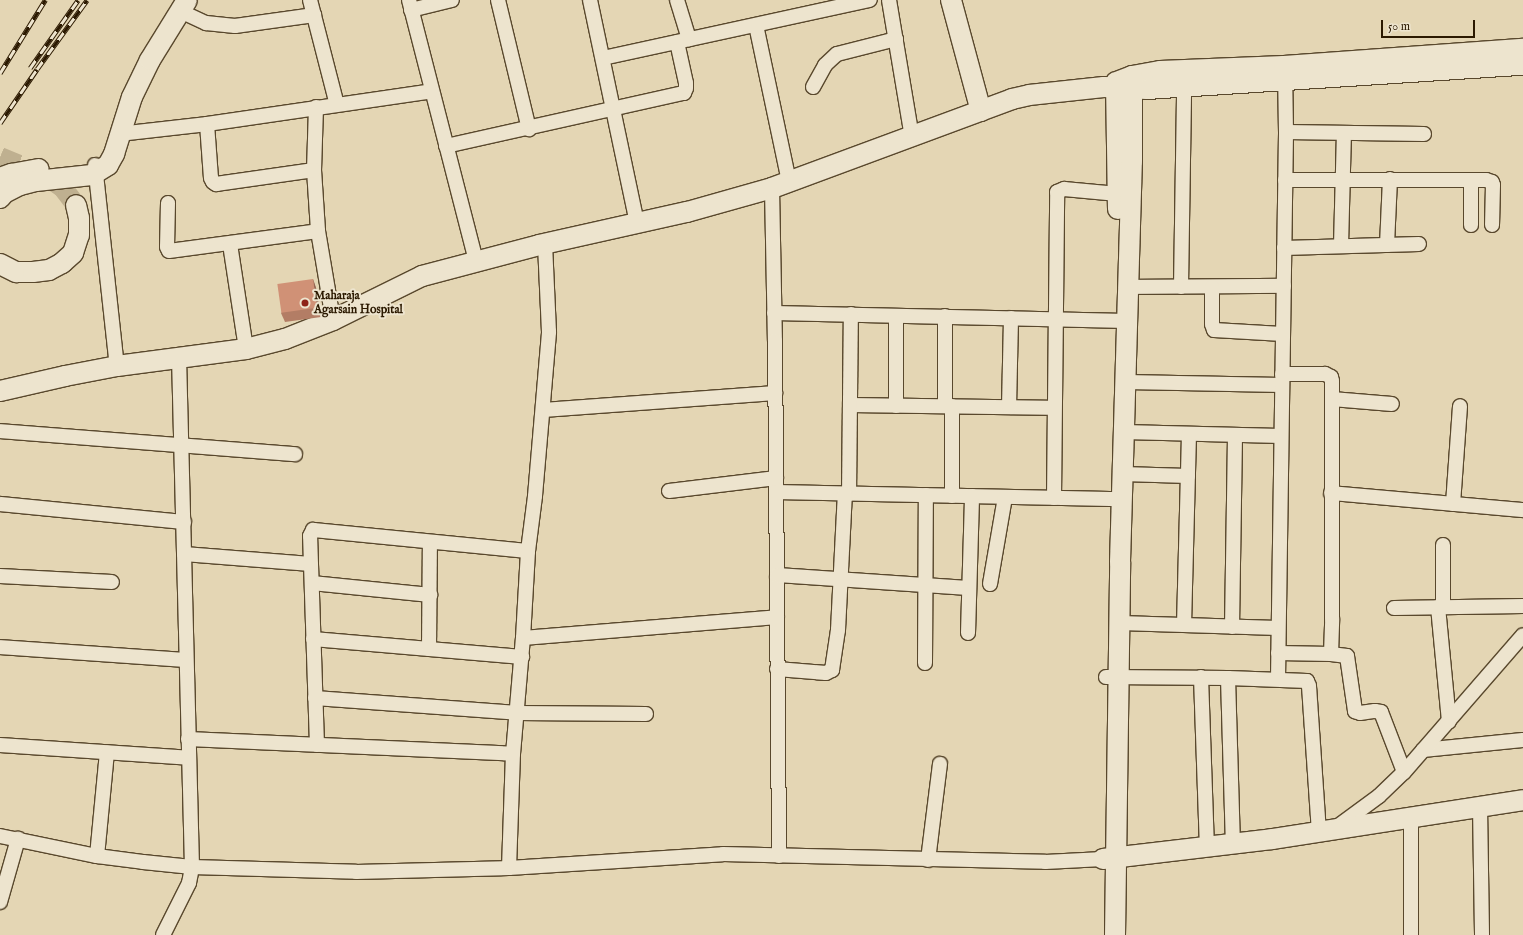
<!DOCTYPE html>
<style>
body{margin:0}
#map{position:relative;width:1523px;height:935px;overflow:hidden;background:#e4d6b4;font-family:"IM FELL English",serif}
div>[style]{position:absolute}
[style*='--x']{left:calc(var(--x)*1px);top:calc(var(--y)*1px);width:calc(var(--w)*1px);rotate:calc(var(--a)*1deg)}
.secondary-tunnel>*{height:20px;margin-top:-10px;transform-origin:0;background:repeating-linear-gradient(90deg,#bfb090 0 20px,transparent 0 30px)}
.roads{filter:drop-shadow(1px 0 #59482d) drop-shadow(-1px 0 #59482d) drop-shadow(0 1px #59482d) drop-shadow(0 -1px #59482d)}
.street>*{height:14px;margin:-7px;padding:0 7px;transform-origin:7px;border-radius:7px;background:#ede4ce}
.secondary>*{height:20px;margin:-10px;padding:0 10px;transform-origin:10px;border-radius:10px;background:#ede4ce}
.rail>*{height:4.5px;margin-top:-2.25px;transform-origin:0;background:repeating-linear-gradient(90deg,#ede4ce 0 9px,#2b1900 0 18px);box-sizing:border-box;border-block:1px solid #2b1900}
.wall>*{inset:0;background:#b37d65}
.shaded-wall>*{inset:0;background:#926653}
.building>*{inset:0;background:#d09176;transform-origin:0 0}
.dots>*{width:11px;height:11px;translate:-50% -50%;box-sizing:border-box;border:2px solid #ede4ce;border-radius:50%}
span{translate:-50% -50%;white-space:nowrap;text-align:center;line-height:1.15;-webkit-text-stroke:4px #ede4ce;paint-order:stroke}
.poi-label{font-size:12px;color:#2b1900;font-weight:700}
.left{translate:0 -50%;text-align:left}
.scale{position:absolute;left:1381px;top:20px;width:94px;height:18px;box-sizing:border-box;border:2px solid #2b1900;border-top:0;padding-left:5px;font-size:12px;line-height:14px;white-space:nowrap;color:#2b1900;-webkit-text-stroke:3px #ede4ce;paint-order:stroke}
</style>
<div id="map">
<div class="secondary-tunnel">
<div style="--x:0;--y:157;--w:50;--a:22.4"></div>
<div style="--x:46;--y:176;--w:21;--a:35"></div>
<div style="--x:63;--y:188;--w:21;--a:53"></div>
</div>
<div class="roads">
<div class="street">
<div style="--x:310;--y:0;--w:108;--a:75.6"></div>
<div style="--x:409;--y:0;--w:269;--a:75.6"></div>
<div style="--x:498;--y:0;--w:133;--a:76.5"></div>
<div style="--x:590;--y:0;--w:228;--a:78.1"></div>
<div style="--x:677;--y:0;--w:41;--a:72.9"></div>
<div style="--x:889;--y:0;--w:139;--a:80.5"></div>
<div style="--x:411;--y:10;--w:42;--a:-13.7"></div>
<div style="--x:180;--y:11;--w:29;--a:25"></div>
<div style="--x:206;--y:23;--w:29;--a:6"></div>
<div style="--x:235;--y:26;--w:80;--a:-7.9"></div>
<div style="--x:756;--y:25;--w:160;--a:78.1"></div>
<div style="--x:603;--y:58;--w:273;--a:-12.3"></div>
<div style="--x:813;--y:87;--w:25;--a:-61"></div>
<div style="--x:825;--y:65;--w:16;--a:-43"></div>
<div style="--x:837;--y:54;--w:61;--a:-14.3"></div>
<div style="--x:316;--y:107;--w:63;--a:91.8"></div>
<div style="--x:314;--y:170;--w:61;--a:86.2"></div>
<div style="--x:318;--y:231;--w:90;--a:80.4"></div>
<div style="--x:207;--y:124;--w:54;--a:85.8"></div>
<div style="--x:211;--y:178;--w:4;--a:63"></div>
<div style="--x:213;--y:182;--w:4;--a:34"></div>
<div style="--x:216;--y:184;--w:99;--a:-8.1"></div>
<div style="--x:1286;--y:132;--w:138;--a:0.8"></div>
<div style="--x:119;--y:134;--w:89;--a:-6.5"></div>
<div style="--x:207;--y:124;--w:227;--a:-8.3"></div>
<div style="--x:446;--y:146;--w:244;--a:-12.6"></div>
<div style="--x:684;--y:93;--w:5;--a:-68"></div>
<div style="--x:686;--y:88;--w:5;--a:-90"></div>
<div style="--x:686;--y:83;--w:42;--a:-102.4"></div>
<div style="--x:95;--y:165;--w:202;--a:83.8"></div>
<div style="--x:1285;--y:180;--w:201;--a:0"></div>
<div style="--x:1486;--y:180;--w:6;--a:18"></div>
<div style="--x:1492;--y:182;--w:3;--a:72"></div>
<div style="--x:1493;--y:185;--w:40;--a:91.4"></div>
<div style="--x:772;--y:188;--w:153;--a:88.9"></div>
<div style="--x:775;--y:341;--w:515;--a:89.55"></div>
<div style="--x:168;--y:203;--w:44;--a:91.3"></div>
<div style="--x:167;--y:247;--w:4;--a:63"></div>
<div style="--x:169;--y:251;--w:150;--a:-7.6"></div>
<div style="--x:1471;--y:225;--w:45;--a:-90"></div>
<div style="--x:230;--y:244;--w:106;--a:81.3"></div>
<div style="--x:1387;--y:245;--w:66;--a:-87.4"></div>
<div style="--x:1341;--y:246;--w:113;--a:-88.5"></div>
<div style="--x:1284;--y:248;--w:135;--a:-1.7"></div>
<div style="--x:1128;--y:287;--w:156;--a:-0.4"></div>
<div style="--x:1181;--y:287;--w:201;--a:-89.1"></div>
<div style="--x:1212;--y:287;--w:37;--a:90"></div>
<div style="--x:1212;--y:324;--w:6;--a:72"></div>
<div style="--x:1214;--y:330;--w:69;--a:3.3"></div>
<div style="--x:774;--y:313;--w:353;--a:1.3"></div>
<div style="--x:945;--y:316;--w:90;--a:90"></div>
<div style="--x:1126;--y:382;--w:156;--a:1.1"></div>
<div style="--x:1332;--y:399;--w:60;--a:4.8"></div>
<div style="--x:850;--y:405;--w:204;--a:0.8"></div>
<div style="--x:896;--y:406;--w:90;--a:-90"></div>
<div style="--x:952;--y:406;--w:90;--a:90"></div>
<div style="--x:1009;--y:407;--w:89;--a:-88.7"></div>
<div style="--x:543;--y:410;--w:233;--a:-4.2"></div>
<div style="--x:0;--y:431;--w:296;--a:4.5"></div>
<div style="--x:1124;--y:432;--w:157;--a:1.5"></div>
<div style="--x:1123;--y:474;--w:65;--a:1.8"></div>
<div style="--x:669;--y:491;--w:108;--a:-6.9"></div>
<div style="--x:776;--y:492;--w:346;--a:1.2"></div>
<div style="--x:1331;--y:493;--w:193;--a:5.1"></div>
<div style="--x:849;--y:494;--w:180;--a:-89.4"></div>
<div style="--x:1054;--y:498;--w:306;--a:-89.4"></div>
<div style="--x:1057;--y:192;--w:8;--a:-23"></div>
<div style="--x:1064;--y:189;--w:54;--a:5.3"></div>
<div style="--x:0;--y:504;--w:185;--a:5.6"></div>
<div style="--x:1453;--y:504;--w:98;--a:-85.9"></div>
<div style="--x:1443;--y:545;--w:62;--a:90"></div>
<div style="--x:184;--y:554;--w:127;--a:4.5"></div>
<div style="--x:777;--y:575;--w:192;--a:3.9"></div>
<div style="--x:0;--y:576;--w:112;--a:3.1"></div>
<div style="--x:312;--y:583;--w:119;--a:5.8"></div>
<div style="--x:990;--y:584;--w:88;--a:-80.2"></div>
<div style="--x:1438;--y:607;--w:115;--a:84.5"></div>
<div style="--x:1394;--y:608;--w:129;--a:-0.9"></div>
<div style="--x:1120;--y:623;--w:158;--a:1.8"></div>
<div style="--x:1184;--y:625;--w:191;--a:-88.5"></div>
<div style="--x:1232;--y:627;--w:192;--a:-89.1"></div>
<div style="--x:968;--y:633;--w:137;--a:-88.3"></div>
<div style="--x:523;--y:638;--w:255;--a:-4.7"></div>
<div style="--x:313;--y:639;--w:210;--a:4.9"></div>
<div style="--x:0;--y:647;--w:186;--a:4"></div>
<div style="--x:429;--y:649;--w:107;--a:-89.5"></div>
<div style="--x:1278;--y:653;--w:53;--a:1.1"></div>
<div style="--x:1331;--y:654;--w:35;--a:-88"></div>
<div style="--x:1332;--y:619;--w:238;--a:-90"></div>
<div style="--x:1332;--y:381;--w:4;--a:-104"></div>
<div style="--x:1331;--y:377;--w:7;--a:-153"></div>
<div style="--x:1325;--y:374;--w:43;--a:180"></div>
<div style="--x:1331;--y:654;--w:16;--a:7"></div>
<div style="--x:1347;--y:656;--w:56;--a:81.7"></div>
<div style="--x:1355;--y:711;--w:5;--a:22"></div>
<div style="--x:1360;--y:713;--w:15;--a:-8"></div>
<div style="--x:1375;--y:711;--w:6;--a:9"></div>
<div style="--x:1381;--y:712;--w:64;--a:69"></div>
<div style="--x:925;--y:663;--w:168;--a:-89.7"></div>
<div style="--x:777;--y:669;--w:49;--a:4.7"></div>
<div style="--x:826;--y:673;--w:7;--a:-27"></div>
<div style="--x:832;--y:670;--w:40;--a:-81.5"></div>
<div style="--x:838;--y:630;--w:136;--a:-87.1"></div>
<div style="--x:1106;--y:677;--w:122;--a:0.5"></div>
<div style="--x:1228;--y:678;--w:79;--a:2.2"></div>
<div style="--x:1307;--y:681;--w:5;--a:68"></div>
<div style="--x:1309;--y:686;--w:145;--a:86.1"></div>
<div style="--x:1201;--y:677;--w:169;--a:88"></div>
<div style="--x:1228;--y:678;--w:165;--a:88.3"></div>
<div style="--x:1278;--y:679;--w:547;--a:-89.16"></div>
<div style="--x:1286;--y:132;--w:61;--a:-90.9"></div>
<div style="--x:315;--y:698;--w:203;--a:4.2"></div>
<div style="--x:517;--y:713;--w:129;--a:0.4"></div>
<div style="--x:188;--y:739;--w:325;--a:2.6"></div>
<div style="--x:0;--y:745;--w:189;--a:3.9"></div>
<div style="--x:317;--y:745;--w:209;--a:-91.9"></div>
<div style="--x:310;--y:536;--w:7;--a:-63"></div>
<div style="--x:313;--y:530;--w:216;--a:5.6"></div>
<div style="--x:1423;--y:750;--w:100;--a:-5.7"></div>
<div style="--x:1480;--y:806;--w:129;--a:89.1"></div>
<div style="--x:1411;--y:816;--w:119;--a:90"></div>
<div style="--x:1337;--y:827;--w:52;--a:-36.4"></div>
<div style="--x:1379;--y:796;--w:35;--a:-44"></div>
<div style="--x:1404;--y:772;--w:181;--a:-49"></div>
<div style="--x:0;--y:836;--w:99;--a:11.7"></div>
<div style="--x:97;--y:856;--w:46;--a:7.4"></div>
<div style="--x:143;--y:862;--w:49;--a:5.8"></div>
<div style="--x:192;--y:867;--w:164;--a:1.7"></div>
<div style="--x:356;--y:872;--w:153;--a:-1.5"></div>
<div style="--x:509;--y:868;--w:214;--a:-3.7"></div>
<div style="--x:723;--y:854;--w:322;--a:1.4"></div>
<div style="--x:1045;--y:862;--w:58;--a:-3"></div>
<div style="--x:97;--y:856;--w:104;--a:-84.5"></div>
<div style="--x:928;--y:860;--w:97;--a:-82.9"></div>
<div style="--x:509;--y:868;--w:114;--a:-88"></div>
<div style="--x:513;--y:754;--w:116;--a:-85.1"></div>
<div style="--x:523;--y:638;--w:87;--a:-86.7"></div>
<div style="--x:528;--y:551;--w:55;--a:-82.7"></div>
<div style="--x:535;--y:496;--w:165;--a:-85.1"></div>
<div style="--x:549;--y:332;--w:88;--a:-92.6"></div>
<div style="--x:0;--y:902;--w:66;--a:-74.1"></div>
<div style="--x:163;--y:935;--w:58;--a:-63.4"></div>
<div style="--x:189;--y:883;--w:16;--a:-79"></div>
<div style="--x:192;--y:867;--w:510;--a:-91.46"></div>
</div>
<div class="secondary">
<div style="--x:951;--y:0;--w:115;--a:74.9"></div>
<div style="--x:1119;--y:81;--w:14;--a:-21"></div>
<div style="--x:1132;--y:76;--w:28;--a:-10"></div>
<div style="--x:1160;--y:71;--w:124;--a:-2.3"></div>
<div style="--x:1284;--y:66;--w:240;--a:-4.1"></div>
<div style="--x:1116;--y:82;--w:127;--a:89.1"></div>
<div style="--x:0;--y:178;--w:12;--a:-20"></div>
<div style="--x:11;--y:174;--w:28;--a:-10"></div>
<div style="--x:0;--y:198;--w:6;--a:-51"></div>
<div style="--x:4;--y:193;--w:18;--a:-27"></div>
<div style="--x:20;--y:185;--w:16;--a:-14"></div>
<div style="--x:36;--y:181;--w:56;--a:-6.1"></div>
<div style="--x:92;--y:175;--w:19;--a:-32"></div>
<div style="--x:108;--y:165;--w:13;--a:-61"></div>
<div style="--x:114;--y:154;--w:60;--a:-72.5"></div>
<div style="--x:132;--y:97;--w:41;--a:-64.1"></div>
<div style="--x:150;--y:60;--w:70;--a:-58.3"></div>
<div style="--x:0;--y:264;--w:18;--a:27"></div>
<div style="--x:16;--y:272;--w:17;--a:0"></div>
<div style="--x:33;--y:272;--w:16;--a:-7"></div>
<div style="--x:49;--y:270;--w:15;--a:-28"></div>
<div style="--x:62;--y:263;--w:15;--a:-42"></div>
<div style="--x:73;--y:253;--w:19;--a:-72"></div>
<div style="--x:79;--y:235;--w:17;--a:-90"></div>
<div style="--x:79;--y:218;--w:13;--a:-103"></div>
<div style="--x:0;--y:391;--w:67;--a:-13"></div>
<div style="--x:65;--y:376;--w:53;--a:-10.9"></div>
<div style="--x:117;--y:366;--w:130;--a:-7.5"></div>
<div style="--x:246;--y:349;--w:40;--a:-14.4"></div>
<div style="--x:285;--y:339;--w:52;--a:-21.6"></div>
<div style="--x:333;--y:320;--w:99;--a:-26.3"></div>
<div style="--x:422;--y:276;--w:121;--a:-14.8"></div>
<div style="--x:539;--y:245;--w:152;--a:-12.6"></div>
<div style="--x:687;--y:212;--w:88;--a:-15.8"></div>
<div style="--x:772;--y:188;--w:256;--a:-20.3"></div>
<div style="--x:1012;--y:99;--w:17;--a:-13"></div>
<div style="--x:1029;--y:95;--w:75;--a:-6.1"></div>
<div style="--x:1104;--y:87;--w:43;--a:2.7"></div>
<div style="--x:1147;--y:89;--w:377;--a:-3.7"></div>
<div style="--x:1103;--y:859;--w:170;--a:-6.7"></div>
<div style="--x:1272;--y:839;--w:254;--a:-8.8"></div>
<div style="--x:1115;--y:935;--w:373;--a:-89.2"></div>
<div style="--x:1120;--y:562;--w:401;--a:-88.3"></div>
<div style="--x:1132;--y:161;--w:85;--a:-90"></div>
</div>
</div>
<div class="rail">
<div style="--x:30;--y:68;--w:83;--a:-54.8"></div>
<div style="--x:0;--y:73;--w:86;--a:-58.3"></div>
<div style="--x:0;--y:123;--w:65;--a:-55.6"></div>
<div style="--x:37;--y:69;--w:85;--a:-54.1"></div>
</div>
<div class="wall">
<div style="clip-path:polygon(313px 279px,316px 288px,321px 317px,285px 322px,281px 313px)"></div>
</div>
<div class="shaded-wall">
<div style="clip-path:polygon(313px 279px,316px 288px,321px 317px,317px 308px)"></div>
</div>
<div class="building">
<div style="left:313px;top:279px;width:29px;height:36px;rotate:82deg"></div>
</div>
<div class="dots">
<div style="left:305px;top:303px;background:#8f2418"></div>
</div>
<div class="poi-label">
<span class="left" style="left:314px;top:303px">Maharaja<br>Agarsain Hospital</span>
</div>
<div class="scale">50 m</div>
</div>
